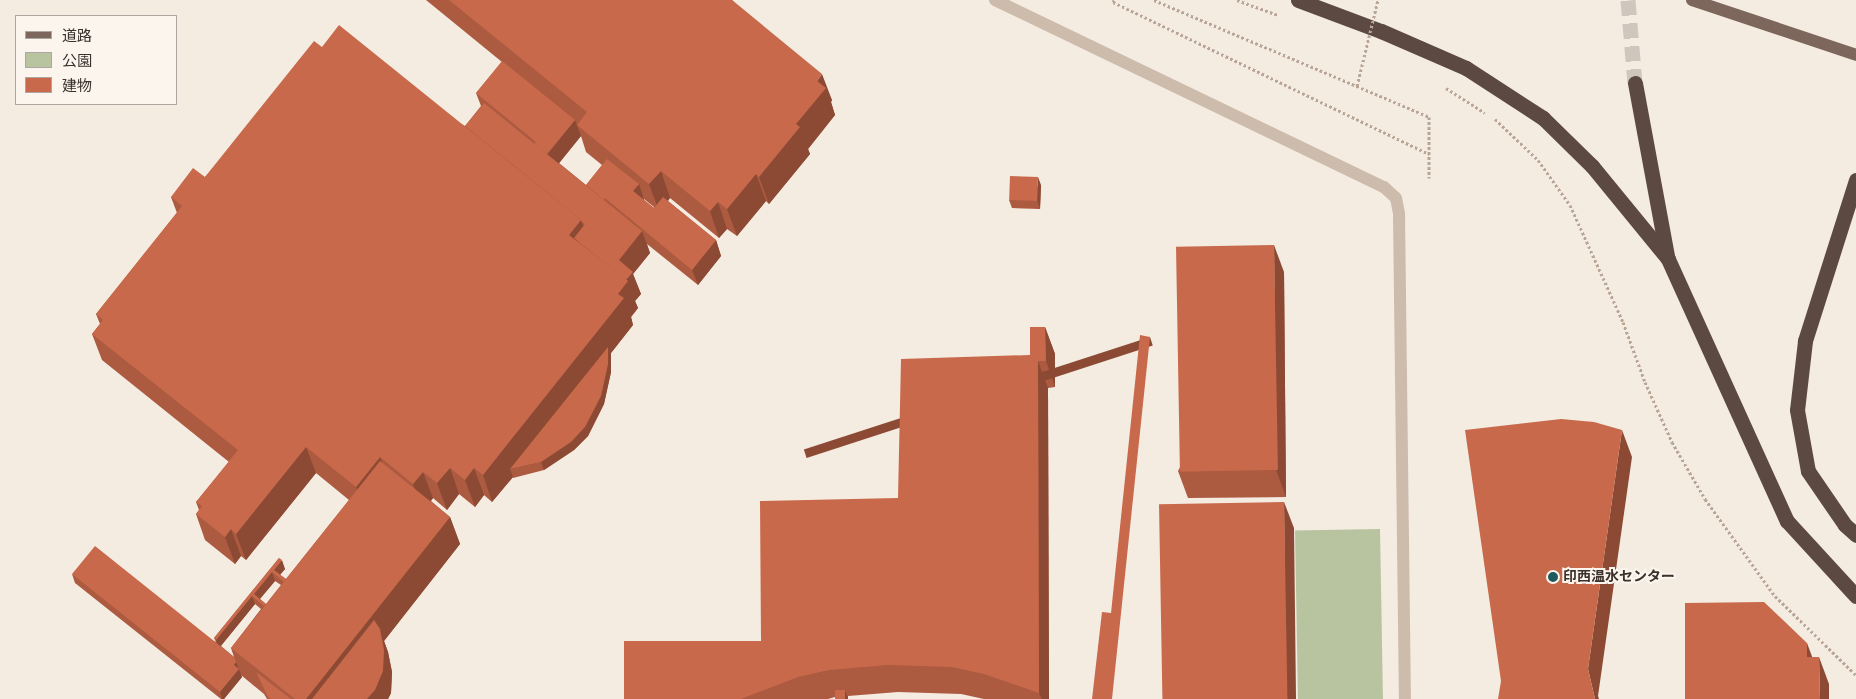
<!DOCTYPE html>
<meta charset="utf-8">
<style>
body{margin:0}
#map{position:relative;width:1856px;height:699px;overflow:hidden;background:#f4ebe1;font-family:"Nunito Sans","Noto Sans JP",sans-serif}
div>[style]{position:absolute}
[style*='--x']{left:calc(var(--x)*1px);top:calc(var(--y)*1px);width:calc(var(--w)*1px);rotate:calc(var(--a)*1deg)}
.green>*{inset:0;background:#b8c4a0;transform-origin:0 0}
.highway-tunnel>*{height:15px;margin-top:-7.5px;transform-origin:0;background:repeating-linear-gradient(90deg,#cfc6bd 0 15px,transparent 0 23px)}
.path>*{height:3px;margin-top:-1.5px;transform-origin:0;background:repeating-linear-gradient(90deg,#b9a596 0 2.5px,transparent 0 5px)}
.minor>*{height:12px;margin:-6px;padding:0 6px;transform-origin:6px;border-radius:6px;background:#cdbbac}
.major>*{height:12px;margin:-6px;padding:0 6px;transform-origin:6px;border-radius:6px;background:#7d675c}
.highway>*{height:15px;margin:-7.5px;padding:0 7.5px;transform-origin:7.5px;border-radius:7.5px;background:#5c4a42}
.path-bridge>*{height:3px;margin-top:-1.5px;transform-origin:0;background:repeating-linear-gradient(90deg,#b9a596 0 2.5px,transparent 0 5px)}
.wall>*{inset:0;background:#ac5a40}
.shaded-wall>*{inset:0;background:#8c4a34;transform-origin:0 0}
.building>*{inset:0;background:#c8694b;transform-origin:0 0}
.dots>*{width:14px;height:14px;translate:-50% -50%;box-sizing:border-box;border:2px solid #fbf5ee;border-radius:50%}
span{translate:-50% -50%;white-space:nowrap;text-align:center;line-height:1.15;-webkit-text-stroke:4px #fbf5ee;paint-order:stroke}
.poi-label{font-size:14px;color:#3b302b;font-weight:700}
.left{translate:0 -50%;text-align:left}
.legend{position:absolute;left:15px;top:15px;width:162px;height:90px;box-sizing:border-box;background:#fbf5ee;border:1px solid #aea6a0;margin:0;padding:6px 9px;list-style:none;font-size:15px;color:#3b302b}
.legend li{display:flex;align-items:center;gap:10px;height:25px}
.legend b{width:25px;border:1px solid #aea6a0}
</style>
<div id="map">
<div class="green">
<div style="left:1380px;top:529px;width:170px;height:85px;rotate:89deg"></div>
</div>
<div class="highway-tunnel">
<div style="--x:1628;--y:0;--w:83;--a:85.2"></div>
</div>
<div class="path">
<div style="--x:1114;--y:0;--w:2;--a:117"></div>
<div style="--x:1113;--y:2;--w:351;--a:25.7"></div>
<div style="--x:1154;--y:0;--w:299;--a:23"></div>
<div style="--x:1429;--y:117;--w:61;--a:90"></div>
<div style="--x:1237;--y:0;--w:44;--a:20.1"></div>
<div style="--x:1446;--y:88;--w:46;--a:32.7"></div>
<div style="--x:1495;--y:119;--w:59;--a:43.6"></div>
<div style="--x:1538;--y:160;--w:55;--a:54.6"></div>
<div style="--x:1570;--y:205;--w:128;--a:65.6"></div>
<div style="--x:1623;--y:322;--w:64;--a:69.9"></div>
<div style="--x:1645;--y:382;--w:66;--a:65.8"></div>
<div style="--x:1672;--y:442;--w:66;--a:59.9"></div>
<div style="--x:1705;--y:499;--w:120;--a:54.2"></div>
<div style="--x:1775;--y:596;--w:113;--a:44.3"></div>
</div>
<div class="minor">
<div style="--x:995;--y:0;--w:432;--a:25.7"></div>
<div style="--x:1384;--y:187;--w:16;--a:43"></div>
<div style="--x:1396;--y:198;--w:16;--a:79"></div>
<div style="--x:1399;--y:214;--w:485;--a:89.3"></div>
</div>
<div class="major">
<div style="--x:1692;--y:0;--w:173;--a:18.5"></div>
</div>
<div class="highway">
<div style="--x:1298;--y:0;--w:89;--a:20.5"></div>
<div style="--x:1381;--y:31;--w:93;--a:23.5"></div>
<div style="--x:1466;--y:68;--w:92;--a:33"></div>
<div style="--x:1543;--y:118;--w:69;--a:44.4"></div>
<div style="--x:1592;--y:166;--w:120;--a:50.7"></div>
<div style="--x:1668;--y:259;--w:288;--a:65.6"></div>
<div style="--x:1787;--y:521;--w:102;--a:47.4"></div>
<div style="--x:1635;--y:83;--w:175;--a:79.5"></div>
<div style="--x:1856;--y:180;--w:169;--a:107.6"></div>
<div style="--x:1805;--y:341;--w:69;--a:96.6"></div>
<div style="--x:1797;--y:410;--w:62;--a:79.8"></div>
<div style="--x:1808;--y:471;--w:65;--a:55.6"></div>
<div style="--x:1845;--y:525;--w:15;--a:42"></div>
</div>
<div class="path-bridge">
<div style="--x:1357;--y:86;--w:89;--a:-76.3"></div>
</div>
<div class="wall">
<div style="clip-path:polygon(evenodd,426px 0,732px 0,832px 100px,831px 102px,835px 115px,808px 149px,810px 154px,769px 204px,766px 201px,737px 236px,727px 229px,719px 238px,670px 198px,668px 201px,716px 240px,721px 256px,698px 285px,647px 244px,650px 253px,633px 274px,641px 294px,635px 301px,638px 308px,631px 317px,633px 325px,611px 353px,611px 372px,604px 404px,588px 436px,574px 450px,544px 470px,513px 478px,513px 477px,492px 502px,484px 495px,475px 507px,459px 494px,447px 510px,433px 498px,431px 501px,450px 517px,460px 544px,384px 641px,388px 652px,392px 672px,391px 693px,388px 699px,267px 699px,264px 694px,241px 675px,242px 677px,224px 699px,221px 699px,75px 583px,72px 574px,216px 642px,214px 638px,279px 558px,285px 569px,280px 575px,286px 579px,349px 500px,316px 473px,246px 560px,241px 556px,235px 564px,205px 540px,196px 514px,199px 510px,196px 502px,229px 462px,102px 360px,92px 334px,100px 324px,96px 314px,177px 213px,171px 197px,205px 177px,322px 47px,465px 126px,481px 106px,476px 93px,502px 62px,426px 0,581px 136px,586px 152px,602px 165px,586px 185px,559px 163px,581px 136px,426px 0,644px 199px,654px 207px,654px 208px,644px 200px,644px 199px,426px 0,275px 581px,281px 585px,266px 604px,260px 599px,275px 581px,426px 0,255px 604px,261px 609px,231px 648px,234px 657px,221px 646px,255px 604px)"></div>
<div style="clip-path:polygon(1041px 185px,1040px 209px,1012px 208px,1009px 200px)"></div>
<div style="clip-path:polygon(1284px 272px,1286px 497px,1188px 498px,1178px 471px)"></div>
<div style="clip-path:polygon(1045px 327px,1055px 354px,1055px 387px,1048px 388px,1049px 699px,984px 699px,961px 694px,898px 692px,848px 696px,848px 699px,835px 699px,835px 697px,828px 699px,624px 699px,761px 641px,898px 498px,1030px 355px)"></div>
</div>
<div class="shaded-wall">
<div style="clip-path:polygon(822px 74px,832px 100px,831px 102px,835px 115px,808px 149px,810px 154px,769px 204px,759px 177px,796px 124px,817px 81px)"></div>
<div style="clip-path:polygon(575px 120px,581px 136px,552px 172px,546px 156px)"></div>
<div style="clip-path:polygon(661px 171px,670px 198px,659px 211px,649px 184px)"></div>
<div style="clip-path:polygon(756px 174px,766px 201px,737px 236px,727px 209px)"></div>
<div style="clip-path:polygon(1038px 177px,1041px 185px,1040px 209px,1037px 200px)"></div>
<div style="clip-path:polygon(639px 184px,644px 200px,633px 191px)"></div>
<div style="clip-path:polygon(718px 202px,727px 229px,719px 238px,710px 211px)"></div>
<div style="clip-path:polygon(581px 220px,591px 247px,573px 239px,569px 235px)"></div>
<div style="clip-path:polygon(642px 231px,650px 253px,633px 274px,641px 294px,635px 301px,638px 308px,631px 317px,633px 325px,611px 353px,611px 372px,604px 404px,588px 436px,574px 450px,544px 470px,541px 462px,510px 469px,513px 477px,492px 502px,483px 475px,618px 294px,619px 260px)"></div>
<div style="clip-path:polygon(716px 240px,721px 256px,698px 285px,692px 270px)"></div>
<div style="clip-path:polygon(1274px 245px,1284px 272px,1286px 497px,1276px 470px)"></div>
<div style="clip-path:polygon(1045px 327px,1055px 354px,1055px 387px,1046px 361px)"></div>
<div style="left:1150px;top:337px;width:9px;height:364px;rotate:72deg"></div>
<div style="clip-path:polygon(1038px 361px,1048px 388px,1049px 699px,1042px 699px,1039px 693px)"></div>
<div style="clip-path:polygon(1622px 430px,1632px 457px,1598px 696px,1599px 699px,1595px 699px,1588px 669px)"></div>
<div style="clip-path:polygon(306px 447px,316px 473px,246px 560px,236px 534px)"></div>
<div style="clip-path:polygon(380px 457px,390px 484px,366px 514px,356px 487px)"></div>
<div style="clip-path:polygon(450px 468px,459px 494px,447px 510px,437px 483px)"></div>
<div style="clip-path:polygon(474px 468px,484px 495px,475px 507px,465px 480px)"></div>
<div style="clip-path:polygon(423px 472px,433px 498px,423px 511px,413px 484px)"></div>
<div style="clip-path:polygon(1284px 502px,1294px 528px,1296px 699px,1286px 699px)"></div>
<div style="clip-path:polygon(450px 517px,460px 544px,384px 641px,388px 652px,392px 672px,391px 693px,388px 699px,306px 699px)"></div>
<div style="clip-path:polygon(231px 529px,241px 556px,235px 564px,225px 537px)"></div>
<div style="clip-path:polygon(282px 560px,285px 569px,278px 577px,274px 570px)"></div>
<div style="clip-path:polygon(272px 572px,275px 581px,258px 601px,254px 594px)"></div>
<div style="clip-path:polygon(252px 596px,255px 604px,219px 648px,216px 640px)"></div>
<div style="clip-path:polygon(1807px 643px,1817px 670px,1807px 657px)"></div>
<div style="clip-path:polygon(1819px 657px,1829px 684px,1829px 699px,1820px 699px)"></div>
<div style="clip-path:polygon(236px 662px,242px 677px,224px 699px,222px 699px,220px 692px,234px 665px)"></div>
<div style="clip-path:polygon(845px 690px,848px 698px,848px 699px,845px 699px)"></div>
</div>
<div class="building">
<div style="clip-path:polygon(449px 0,732px 0,822px 74px,817px 81px,826px 88px,796px 124px,800px 127px,759px 177px,756px 174px,727px 209px,718px 202px,710px 211px,661px 171px,649px 184px,577px 125px,587px 112px)"></div>
<div style="clip-path:polygon(339px 25px,581px 220px,569px 235px,628px 281px,618px 294px,624px 298px,483px 475px,474px 468px,465px 480px,450px 468px,437px 483px,423px 472px,413px 484px,380px 457px,356px 487px,306px 447px,236px 534px,231px 529px,225px 537px,196px 514px,202px 506px,196px 502px,238px 450px,92px 334px,103px 320px,96px 314px,182px 206px,171px 197px,193px 168px,205px 177px,314px 41px,322px 47px)"></div>
<div style="clip-path:polygon(502px 61px,575px 120px,547px 154px,534px 144px,536px 142px,476px 93px)"></div>
<div style="clip-path:polygon(484px 103px,642px 231px,619px 260px,633px 272px,626px 280px,574px 238px,585px 224px,582px 222px,581px 220px,465px 126px)"></div>
<div style="clip-path:polygon(607px 159px,639px 184px,633px 191px,654px 208px,663px 197px,716px 240px,692px 270px,605px 198px,604px 200px,586px 185px)"></div>
<div style="left:1010px;top:176px;width:28px;height:24px;rotate:2deg"></div>
<div style="left:1274px;top:245px;width:225px;height:98px;rotate:89deg"></div>
<div style="clip-path:polygon(1030px 327px,1045px 327px,1046px 361px,1038px 361px,1039px 693px,984px 674px,952px 667px,888px 665px,829px 670px,798px 677px,741px 699px,624px 699px,624px 641px,761px 641px,760px 501px,898px 498px,901px 359px,1030px 355px)"></div>
<div style="clip-path:polygon(1140px 335px,1150px 337px,1112px 699px,1092px 699px,1102px 612px,1111px 613px)"></div>
<div style="clip-path:polygon(608px 347px,608px 364px,601px 396px,585px 427px,571px 442px,541px 462px,510px 469px)"></div>
<div style="clip-path:polygon(1561px 419px,1594px 422px,1622px 430px,1588px 669px,1595px 699px,1498px 699px,1501px 681px,1465px 430px)"></div>
<div style="clip-path:polygon(380px 461px,450px 517px,306px 699px,295px 699px,231px 648px)"></div>
<div style="left:1284px;top:502px;width:197px;height:125px;rotate:89deg"></div>
<div style="clip-path:polygon(95px 546px,234px 657px,236px 662px,234px 665px,239px 669px,220px 692px,72px 574px)"></div>
<div style="clip-path:polygon(279px 558px,282px 560px,274px 570px,286px 579px,284px 582px,272px 572px,254px 594px,266px 604px,264px 606px,252px 596px,216px 640px,214px 638px)"></div>
<div style="clip-path:polygon(1764px 602px,1807px 643px,1807px 657px,1819px 657px,1820px 699px,1685px 699px,1685px 603px)"></div>
<div style="clip-path:polygon(374px 620px,380px 629px,384px 650px,383px 671px,375px 690px,367px 699px,312px 699px)"></div>
<div style="clip-path:polygon(256px 672px,291px 699px,271px 699px,268px 697px)"></div>
<div style="left:835px;top:690px;width:10px;height:9px"></div>
</div>
<div class="dots">
<div style="left:1553px;top:577px;background:#1f5a5e"></div>
</div>
<div class="poi-label">
<span class="left" style="left:1563px;top:577px">印西温水センター</span>
</div>
<ul class="legend">
<li><b style="height:6px;background:#7d675c"></b>道路</li>
<li><b style="height:14px;background:#b8c4a0"></b>公園</li>
<li><b style="height:14px;background:#c8694b"></b>建物</li>
</ul>
</div>
